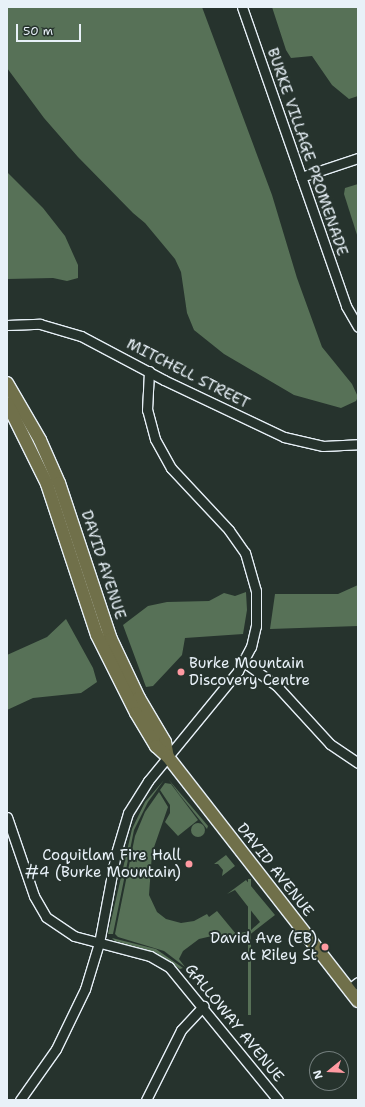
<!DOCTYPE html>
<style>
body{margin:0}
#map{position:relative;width:365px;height:1107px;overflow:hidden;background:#26332d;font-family:"Shantell Sans",sans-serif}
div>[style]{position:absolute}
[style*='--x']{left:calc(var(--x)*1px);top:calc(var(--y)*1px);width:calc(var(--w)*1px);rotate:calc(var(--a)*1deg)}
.green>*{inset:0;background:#577157;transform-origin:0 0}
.round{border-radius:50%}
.roads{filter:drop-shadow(1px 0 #e8f1f8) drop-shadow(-1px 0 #e8f1f8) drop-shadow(0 1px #e8f1f8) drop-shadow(0 -1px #e8f1f8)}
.minor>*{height:9px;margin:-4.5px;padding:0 4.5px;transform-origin:4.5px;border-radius:4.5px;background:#26332d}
.major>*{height:12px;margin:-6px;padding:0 6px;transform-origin:6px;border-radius:6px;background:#70704a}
.dots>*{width:11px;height:11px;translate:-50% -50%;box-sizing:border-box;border:2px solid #26332d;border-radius:50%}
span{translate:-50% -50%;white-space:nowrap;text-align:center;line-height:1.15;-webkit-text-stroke:4px #26332d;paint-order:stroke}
.street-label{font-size:15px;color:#e8f1f8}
.poi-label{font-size:15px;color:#e8f1f8}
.left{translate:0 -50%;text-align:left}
.right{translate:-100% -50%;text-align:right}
.frame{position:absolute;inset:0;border:8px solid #e8f1f8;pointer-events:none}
.north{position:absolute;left:309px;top:1051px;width:40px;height:40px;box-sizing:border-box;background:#26332d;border:1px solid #747f7e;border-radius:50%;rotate:252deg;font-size:11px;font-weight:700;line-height:16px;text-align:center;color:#e8f1f8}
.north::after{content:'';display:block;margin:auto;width:14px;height:18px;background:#ff9aa2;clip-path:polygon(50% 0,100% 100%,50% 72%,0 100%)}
.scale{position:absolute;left:16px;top:24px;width:65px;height:18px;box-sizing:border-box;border:2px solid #e8f1f8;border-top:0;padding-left:5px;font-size:12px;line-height:14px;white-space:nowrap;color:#e8f1f8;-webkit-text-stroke:3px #26332d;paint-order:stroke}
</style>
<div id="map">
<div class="green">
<div style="clip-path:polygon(7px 7px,202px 7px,272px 195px,297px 278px,322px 347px,352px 384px,358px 397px,356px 401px,341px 408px,294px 395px,224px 354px,194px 330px,187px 313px,181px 272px,175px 259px,145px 223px,133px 213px,78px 157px,44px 118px,7px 68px)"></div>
<div style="clip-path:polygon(272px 7px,358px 7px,358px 96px,349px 99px,332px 85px,312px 56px,291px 58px,286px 50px)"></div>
<div style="clip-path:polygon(7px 172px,43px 208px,65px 236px,78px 265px,78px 278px,67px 281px,53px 278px,7px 279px)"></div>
<div style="clip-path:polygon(358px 184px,358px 238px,344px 194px,345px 188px)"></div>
<div style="clip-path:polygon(358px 585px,358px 626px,270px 629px,275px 594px,338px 594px)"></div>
<div style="clip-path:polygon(246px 592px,247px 610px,243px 634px,185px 638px,182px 655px,153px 686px,146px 687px,123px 625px,148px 606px,167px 602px,209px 601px,224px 593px,235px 596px)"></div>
<div style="clip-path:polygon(66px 619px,93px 668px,97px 682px,81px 693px,33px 698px,7px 710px,7px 655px,47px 637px)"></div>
<div style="clip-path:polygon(164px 780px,148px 802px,134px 830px,113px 934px,108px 934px,132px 829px,145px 802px)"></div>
<div style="clip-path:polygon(169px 780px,208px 826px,207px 829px,179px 794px)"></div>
<div style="clip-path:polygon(165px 783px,171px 784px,198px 820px,178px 836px,165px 822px,170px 813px,170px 805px,160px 790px)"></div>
<div style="clip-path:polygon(159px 792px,168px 807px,152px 853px,149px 895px,157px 912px,166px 919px,181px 923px,194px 921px,207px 914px,209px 917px,217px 911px,236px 934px,250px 931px,260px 922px,235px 890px,227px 894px,246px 880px,275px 915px,248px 936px,233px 940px,212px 936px,199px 939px,183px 951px,179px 959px,185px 967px,164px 951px,118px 937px,115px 934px,135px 836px,145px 812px)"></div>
<div class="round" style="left:191px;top:823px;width:14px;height:14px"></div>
<div style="clip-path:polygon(226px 855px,235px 866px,222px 876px,223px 870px,218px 864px,214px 864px)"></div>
<div style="left:248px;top:879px;width:3px;height:136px"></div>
<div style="clip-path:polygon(112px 938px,156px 949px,183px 968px,180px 969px,155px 952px,115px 941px)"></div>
</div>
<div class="roads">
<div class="minor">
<div style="--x:242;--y:7;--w:317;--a:70.8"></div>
<div style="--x:346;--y:306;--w:24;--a:60"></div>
<div style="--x:301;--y:177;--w:60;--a:-18.4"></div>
<div style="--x:7;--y:325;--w:33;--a:-2"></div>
<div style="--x:40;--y:324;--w:43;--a:16.3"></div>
<div style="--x:81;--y:336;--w:94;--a:27.9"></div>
<div style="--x:164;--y:380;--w:133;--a:25.4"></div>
<div style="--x:284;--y:437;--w:40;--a:13"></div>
<div style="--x:323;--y:446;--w:35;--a:-3"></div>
<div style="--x:244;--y:662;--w:39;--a:36"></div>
<div style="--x:276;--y:685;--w:80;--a:47.5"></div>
<div style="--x:330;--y:744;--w:34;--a:34"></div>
<div style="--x:7;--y:817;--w:83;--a:71.1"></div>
<div style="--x:34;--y:896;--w:24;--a:60"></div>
<div style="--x:46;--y:917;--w:34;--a:34"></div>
<div style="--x:74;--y:936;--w:79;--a:14.7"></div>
<div style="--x:150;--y:956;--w:22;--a:30"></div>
<div style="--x:169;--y:967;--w:172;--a:50.7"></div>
<div style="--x:349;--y:989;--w:11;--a:-38"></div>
<div style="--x:20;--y:1100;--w:62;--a:-54.8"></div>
<div style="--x:56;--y:1049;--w:67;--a:-64.2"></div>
<div style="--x:85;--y:989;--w:48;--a:-73.1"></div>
<div style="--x:99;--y:943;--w:92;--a:-79.3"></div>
<div style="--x:116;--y:853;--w:42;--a:-73.3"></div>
<div style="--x:128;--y:813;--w:38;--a:-58"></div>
<div style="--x:148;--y:781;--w:142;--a:-50.7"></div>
<div style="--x:238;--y:671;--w:27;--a:-62"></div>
<div style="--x:251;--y:647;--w:22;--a:-77"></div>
<div style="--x:256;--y:626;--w:35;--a:-90"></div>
<div style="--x:256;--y:591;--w:40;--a:-106"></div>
<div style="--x:245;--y:553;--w:28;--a:-125"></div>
<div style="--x:229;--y:530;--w:85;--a:-133.1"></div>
<div style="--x:171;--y:468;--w:33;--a:-119"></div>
<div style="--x:155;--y:439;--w:30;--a:-105"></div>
<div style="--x:147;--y:410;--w:39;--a:-87"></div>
<div style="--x:146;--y:1100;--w:78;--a:-63.4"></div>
<div style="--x:181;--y:1030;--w:33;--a:-47"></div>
</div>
<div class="major">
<div style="--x:7;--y:383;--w:66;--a:59.9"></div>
<div style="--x:40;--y:440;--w:47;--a:66.2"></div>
<div style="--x:59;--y:483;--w:164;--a:71.6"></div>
<div style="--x:111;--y:639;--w:65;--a:64.6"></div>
<div style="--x:139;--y:698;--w:51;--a:59.4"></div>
<div style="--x:165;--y:742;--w:15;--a:79"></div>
<div style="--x:7;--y:403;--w:90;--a:63.7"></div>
<div style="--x:47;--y:484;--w:159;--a:71.7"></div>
<div style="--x:97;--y:635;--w:87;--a:63.4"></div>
<div style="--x:136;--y:713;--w:39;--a:59"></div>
<div style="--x:156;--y:746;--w:16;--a:43"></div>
<div style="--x:168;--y:757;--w:309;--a:52.1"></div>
</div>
</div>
<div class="dots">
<div style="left:181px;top:672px;background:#ff9aa2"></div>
<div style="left:189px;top:864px;background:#ff9aa2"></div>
<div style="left:325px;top:947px;background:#ff9aa2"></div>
</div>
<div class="street-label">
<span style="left:307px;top:152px;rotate:71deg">BURKE VILLAGE PROMENADE</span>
<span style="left:188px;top:374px;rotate:27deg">MITCHELL STREET</span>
<span style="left:103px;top:565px;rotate:72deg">DAVID AVENUE</span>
<span style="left:275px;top:870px;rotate:52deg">DAVID AVENUE</span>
<span style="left:234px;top:1023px;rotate:51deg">GALLOWAY AVENUE</span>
</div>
<div class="poi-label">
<span class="left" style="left:189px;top:672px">Burke Mountain<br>Discovery Centre</span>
<span class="right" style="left:181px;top:864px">Coquitlam Fire Hall<br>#4 (Burke Mountain)</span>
<span class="right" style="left:317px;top:947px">David Ave (EB)<br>at Riley St</span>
</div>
<div class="frame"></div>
<div class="north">N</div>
<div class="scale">50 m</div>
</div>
